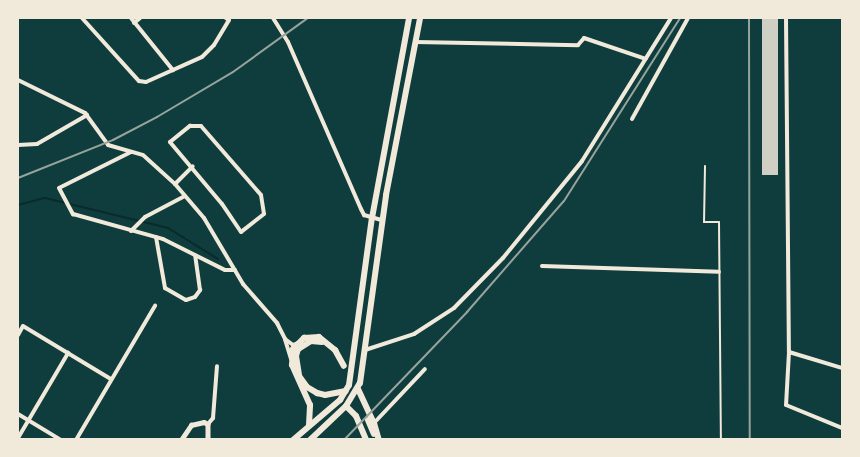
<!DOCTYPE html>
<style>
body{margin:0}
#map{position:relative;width:860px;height:457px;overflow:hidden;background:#0f3d3e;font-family:"Source Sans 3",sans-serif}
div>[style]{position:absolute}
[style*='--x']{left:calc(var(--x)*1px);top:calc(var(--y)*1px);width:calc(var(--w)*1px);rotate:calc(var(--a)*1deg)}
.stream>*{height:2px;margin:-1px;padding:0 1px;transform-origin:1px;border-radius:1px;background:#0a2a2b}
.building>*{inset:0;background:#cfcfc3;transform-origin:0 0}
.service>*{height:2px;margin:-1px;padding:0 1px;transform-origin:1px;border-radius:1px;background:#f1e9da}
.minor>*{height:4px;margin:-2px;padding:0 2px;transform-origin:2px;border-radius:2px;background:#f1e9da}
.tertiary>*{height:4.5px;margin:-2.25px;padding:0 2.25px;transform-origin:2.25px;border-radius:2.25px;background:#f1e9da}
.trunk>*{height:6px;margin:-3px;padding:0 3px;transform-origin:3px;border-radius:3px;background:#f1e9da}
.rail>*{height:2px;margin:-1px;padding:0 1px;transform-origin:1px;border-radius:1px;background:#97a49c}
span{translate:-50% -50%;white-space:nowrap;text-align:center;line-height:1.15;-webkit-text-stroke:4px #f1e9da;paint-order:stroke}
.frame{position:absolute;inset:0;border:19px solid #f1e9da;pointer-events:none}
</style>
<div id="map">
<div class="stream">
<div style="--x:18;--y:205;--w:28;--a:-15"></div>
<div style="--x:45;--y:198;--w:127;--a:13.7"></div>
<div style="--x:168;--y:228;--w:59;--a:31.8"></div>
</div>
<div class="building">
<div style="left:762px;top:18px;width:16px;height:157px"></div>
</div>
<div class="service">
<div style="--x:705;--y:166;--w:56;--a:91"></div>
<div style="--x:704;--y:222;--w:15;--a:0"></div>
<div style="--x:719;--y:222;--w:218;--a:89.5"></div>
</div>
<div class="minor">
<div style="--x:82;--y:18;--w:85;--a:47.9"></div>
<div style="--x:139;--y:81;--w:7;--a:8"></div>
<div style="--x:146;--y:82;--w:61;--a:-24.1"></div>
<div style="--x:202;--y:57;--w:17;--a:-45"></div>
<div style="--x:214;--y:45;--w:29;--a:-59"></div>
<div style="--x:229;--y:20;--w:4;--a:-146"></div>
<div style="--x:131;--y:18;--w:67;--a:51.1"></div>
<div style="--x:273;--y:18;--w:28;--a:58"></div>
<div style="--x:288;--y:42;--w:182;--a:66.4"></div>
<div style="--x:361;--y:209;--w:7;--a:63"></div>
<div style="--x:364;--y:215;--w:19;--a:16"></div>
<div style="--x:786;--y:18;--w:334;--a:89.5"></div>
<div style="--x:789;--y:352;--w:53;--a:93.2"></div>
<div style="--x:786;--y:405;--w:61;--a:22.3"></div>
<div style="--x:134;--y:23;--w:8;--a:-40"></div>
<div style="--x:415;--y:42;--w:163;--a:1.1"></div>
<div style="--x:578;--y:45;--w:9;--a:-49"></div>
<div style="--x:584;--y:38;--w:65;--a:18.7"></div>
<div style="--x:18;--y:80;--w:75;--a:26.2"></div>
<div style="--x:85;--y:113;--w:39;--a:54"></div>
<div style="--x:108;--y:145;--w:36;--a:16"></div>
<div style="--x:143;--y:155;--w:43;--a:42.2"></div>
<div style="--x:175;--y:184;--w:45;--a:49.5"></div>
<div style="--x:204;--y:218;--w:77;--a:59.4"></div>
<div style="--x:243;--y:284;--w:52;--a:48.9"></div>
<div style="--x:277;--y:323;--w:18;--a:63"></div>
<div style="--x:632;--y:119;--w:115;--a:-61"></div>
<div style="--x:190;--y:126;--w:11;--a:0"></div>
<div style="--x:201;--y:126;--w:91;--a:49"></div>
<div style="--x:261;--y:195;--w:19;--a:81"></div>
<div style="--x:264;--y:214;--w:29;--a:142"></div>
<div style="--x:241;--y:232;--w:34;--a:-124"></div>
<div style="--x:222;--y:204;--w:81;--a:-130"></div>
<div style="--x:170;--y:142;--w:26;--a:-39"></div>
<div style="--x:18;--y:145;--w:19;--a:-3"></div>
<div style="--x:37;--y:144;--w:58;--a:-30.1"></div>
<div style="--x:131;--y:152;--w:80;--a:153.4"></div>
<div style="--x:59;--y:188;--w:30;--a:62"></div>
<div style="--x:73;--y:214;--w:93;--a:15.5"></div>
<div style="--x:163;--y:239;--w:69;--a:26.6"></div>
<div style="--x:225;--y:270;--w:10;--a:0"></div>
<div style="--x:175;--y:184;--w:25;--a:-45"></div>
<div style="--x:131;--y:231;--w:20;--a:-45"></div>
<div style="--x:145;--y:217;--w:45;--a:-27.7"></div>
<div style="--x:156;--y:237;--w:52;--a:80"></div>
<div style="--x:165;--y:288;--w:24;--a:30"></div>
<div style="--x:186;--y:300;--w:9;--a:-18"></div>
<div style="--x:195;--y:297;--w:9;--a:-54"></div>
<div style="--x:200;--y:290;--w:35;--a:-98"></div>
<div style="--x:542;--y:266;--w:177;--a:1.9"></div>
<div style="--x:18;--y:335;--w:10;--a:-61"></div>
<div style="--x:23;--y:326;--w:103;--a:31.1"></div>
<div style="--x:365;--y:350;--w:52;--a:-18.1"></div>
<div style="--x:414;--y:334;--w:48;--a:-33"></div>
<div style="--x:454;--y:308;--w:70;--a:-45.6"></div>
<div style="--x:503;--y:258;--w:125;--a:-50.8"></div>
<div style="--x:582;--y:161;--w:168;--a:-58.1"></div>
<div style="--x:789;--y:352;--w:55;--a:16.8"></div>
<div style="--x:291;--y:359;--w:21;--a:-107"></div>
<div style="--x:285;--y:339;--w:10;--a:37"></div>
<div style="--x:293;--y:345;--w:5;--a:-22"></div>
<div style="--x:18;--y:414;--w:50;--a:31.2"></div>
<div style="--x:374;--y:423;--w:74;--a:-46.6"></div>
<div style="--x:208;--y:424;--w:8;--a:-50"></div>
<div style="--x:213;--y:418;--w:52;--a:-85.6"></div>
<div style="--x:18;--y:438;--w:99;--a:-59.5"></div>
<div style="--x:76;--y:440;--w:156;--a:-59.5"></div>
</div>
<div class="tertiary">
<div style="--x:181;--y:440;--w:18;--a:-56"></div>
<div style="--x:191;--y:425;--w:13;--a:-13"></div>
<div style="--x:204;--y:422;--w:4;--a:27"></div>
<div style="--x:208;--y:424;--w:16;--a:90"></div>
</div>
<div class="trunk">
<div style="--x:322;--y:342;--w:11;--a:-175"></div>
<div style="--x:311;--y:341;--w:15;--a:148"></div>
<div style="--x:298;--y:349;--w:7;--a:106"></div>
<div style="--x:296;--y:356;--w:20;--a:81"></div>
<div style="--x:299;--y:376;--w:14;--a:54"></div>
<div style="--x:307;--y:387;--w:12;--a:31"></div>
<div style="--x:317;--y:393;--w:8;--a:14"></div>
<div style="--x:325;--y:395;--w:21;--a:-11"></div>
<div style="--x:358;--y:389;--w:38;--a:65"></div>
<div style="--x:374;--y:423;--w:18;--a:74"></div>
<div style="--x:346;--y:406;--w:14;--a:45"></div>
<div style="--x:356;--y:416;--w:26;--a:67"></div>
<div style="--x:368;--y:420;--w:15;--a:67"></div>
<div style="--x:309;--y:425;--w:20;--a:-87"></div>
<div style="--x:310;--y:405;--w:44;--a:-114.2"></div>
<div style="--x:292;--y:365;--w:16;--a:-86"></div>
<div style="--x:293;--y:349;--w:16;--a:-45"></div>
<div style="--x:304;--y:338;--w:15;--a:-4"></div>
<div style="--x:319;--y:337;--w:21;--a:39"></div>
<div style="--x:335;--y:350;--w:18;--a:61"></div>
<div style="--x:293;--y:440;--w:62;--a:-40.4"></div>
<div style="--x:340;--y:400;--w:17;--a:-59"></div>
<div style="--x:349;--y:385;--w:169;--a:-82.2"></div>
<div style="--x:372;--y:218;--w:203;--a:-79.5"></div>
<div style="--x:310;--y:440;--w:50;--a:-43.4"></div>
<div style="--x:346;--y:406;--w:27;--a:-59"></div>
<div style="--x:360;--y:383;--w:190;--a:-82.1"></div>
<div style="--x:386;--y:195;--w:180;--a:-79.1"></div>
</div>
<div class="rail">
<div style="--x:749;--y:18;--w:422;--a:89.9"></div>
<div style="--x:18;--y:178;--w:102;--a:-21.8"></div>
<div style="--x:113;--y:140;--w:50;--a:-27.6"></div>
<div style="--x:157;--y:117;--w:88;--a:-30.6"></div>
<div style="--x:233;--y:72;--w:92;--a:-35.8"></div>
<div style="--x:344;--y:440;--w:178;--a:-46.1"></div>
<div style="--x:467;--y:312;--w:147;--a:-48.9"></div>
<div style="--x:564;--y:201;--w:217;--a:-57.6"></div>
</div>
<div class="frame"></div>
</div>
